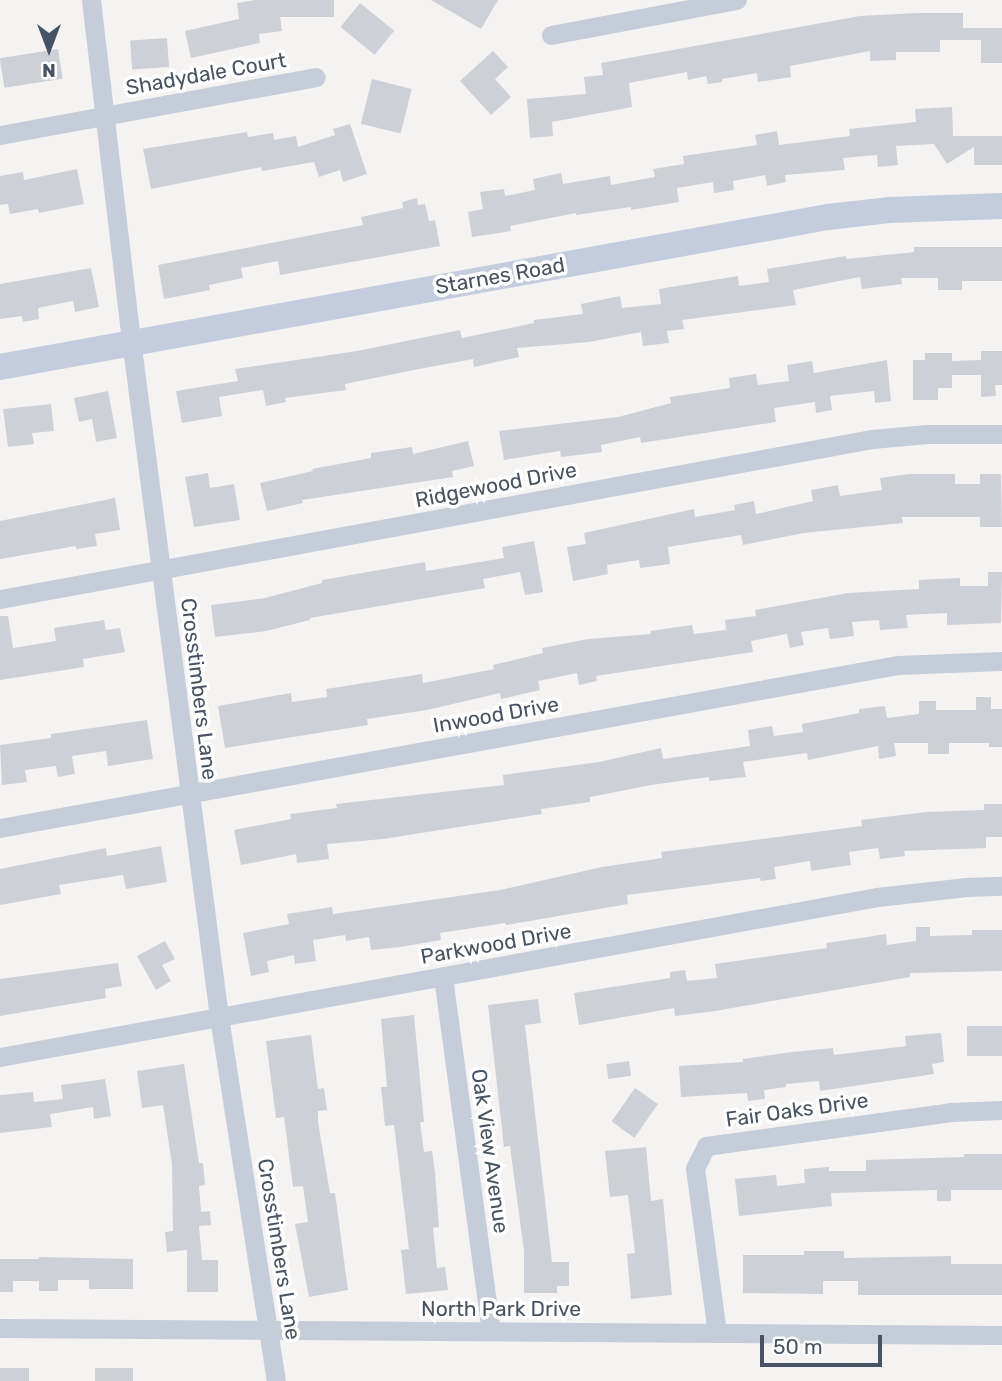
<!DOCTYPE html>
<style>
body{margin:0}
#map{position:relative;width:1002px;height:1381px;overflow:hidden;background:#f5f2f2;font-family:Rubik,sans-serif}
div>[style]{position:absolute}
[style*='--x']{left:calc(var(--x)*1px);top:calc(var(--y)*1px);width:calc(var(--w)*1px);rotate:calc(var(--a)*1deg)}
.building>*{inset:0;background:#ced0d8;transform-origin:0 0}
.street>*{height:19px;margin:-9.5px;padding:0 9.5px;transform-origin:9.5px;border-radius:9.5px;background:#c5cdd8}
.secondary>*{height:26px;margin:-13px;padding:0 13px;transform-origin:13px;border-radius:13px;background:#c3cddd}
span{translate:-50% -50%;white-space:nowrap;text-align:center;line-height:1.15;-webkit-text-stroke:7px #fff;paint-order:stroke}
.street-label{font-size:21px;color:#475362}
.north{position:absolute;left:14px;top:14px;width:70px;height:70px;-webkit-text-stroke:5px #fff;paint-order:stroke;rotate:180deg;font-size:19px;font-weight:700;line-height:28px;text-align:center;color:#475362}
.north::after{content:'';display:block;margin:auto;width:24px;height:32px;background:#475362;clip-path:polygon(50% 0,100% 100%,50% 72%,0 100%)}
.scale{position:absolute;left:760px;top:1335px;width:122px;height:32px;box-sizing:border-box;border:4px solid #475362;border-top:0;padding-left:9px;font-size:21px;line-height:24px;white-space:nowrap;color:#475362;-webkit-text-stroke:5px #fff;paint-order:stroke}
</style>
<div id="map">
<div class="building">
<div style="clip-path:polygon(255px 0,334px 0,334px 17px,280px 17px,282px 31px,259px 34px,260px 43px,191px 58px,185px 31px,239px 19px,237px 3px)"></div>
<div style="clip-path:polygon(431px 0,498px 0,481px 29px)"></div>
<div style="left:360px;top:3px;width:44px;height:31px;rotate:39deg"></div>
<div style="clip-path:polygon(916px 13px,963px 13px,963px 28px,1002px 28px,1002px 63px,981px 63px,981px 40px,940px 40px,940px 52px,896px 52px,896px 60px,870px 61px,870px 51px,790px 66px,791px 77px,758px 82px,757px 73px,722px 79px,722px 82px,708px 84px,706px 76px,688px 80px,687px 72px,629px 83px,632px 107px,552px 122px,553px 136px,530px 138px,527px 99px,586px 94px,584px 77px,603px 75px,601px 63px,860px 16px)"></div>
<div style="left:167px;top:38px;width:29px;height:37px;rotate:86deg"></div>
<div style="left:58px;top:49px;width:30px;height:59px;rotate:81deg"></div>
<div style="clip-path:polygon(493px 51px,508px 67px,495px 79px,511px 97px,491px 115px,460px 81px)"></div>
<div style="left:372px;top:79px;width:41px;height:46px;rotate:14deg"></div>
<div style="clip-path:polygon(952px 107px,953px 136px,1002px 136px,1002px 165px,974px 165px,974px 147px,947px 164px,934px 144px,896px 146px,898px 165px,878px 167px,877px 155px,843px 158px,845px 170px,785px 175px,786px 182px,767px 186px,765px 175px,733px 181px,734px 190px,714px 193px,713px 182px,677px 188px,679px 202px,631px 210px,631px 207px,576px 215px,576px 213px,510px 226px,511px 231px,472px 237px,468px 212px,483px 209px,480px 192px,504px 189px,505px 196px,535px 190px,533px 179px,561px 173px,563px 184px,610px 176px,611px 185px,655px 177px,653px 169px,684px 164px,683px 156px,757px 145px,755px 135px,777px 131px,779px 145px,850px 136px,849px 129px,916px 122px,915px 109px)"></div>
<div style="clip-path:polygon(350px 124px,367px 174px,343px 182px,340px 170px,319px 177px,314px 162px,262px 171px,261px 167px,151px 189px,143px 149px,247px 132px,248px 137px,273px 133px,274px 140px,296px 136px,298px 147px,335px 135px,333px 129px)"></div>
<div style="clip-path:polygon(77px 169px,84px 204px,39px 213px,38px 209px,10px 214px,8px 204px,0 205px,0 176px,23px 172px,24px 180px)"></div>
<div style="clip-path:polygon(417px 198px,418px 205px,425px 204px,429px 221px,435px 220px,440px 246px,280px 275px,278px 261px,241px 268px,243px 278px,209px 285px,210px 290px,164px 299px,158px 265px,363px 225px,361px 217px,403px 208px,402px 202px)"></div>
<div style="clip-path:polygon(914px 247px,1002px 247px,1002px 281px,962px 281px,962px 290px,938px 290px,938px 278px,901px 278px,902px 284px,862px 289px,860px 277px,793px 290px,796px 305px,682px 320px,684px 329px,667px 331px,669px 343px,643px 346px,641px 332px,589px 342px,517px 348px,519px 357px,474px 367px,473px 359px,419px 369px,345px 384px,346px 390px,285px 398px,286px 402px,266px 406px,263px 390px,219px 397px,222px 416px,182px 423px,176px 391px,238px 381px,235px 369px,357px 351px,460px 330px,462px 338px,534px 323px,534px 320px,583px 314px,581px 304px,620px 296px,622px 308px,661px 304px,659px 289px,738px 276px,739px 286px,769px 282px,767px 269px,846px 256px,847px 259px,914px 252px)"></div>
<div style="clip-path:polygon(91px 268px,99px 307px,75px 312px,73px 301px,38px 308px,39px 319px,23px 322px,22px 316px,0 319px,0 284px)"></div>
<div style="clip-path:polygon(981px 351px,1002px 351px,1002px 385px,995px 385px,996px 396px,981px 397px,981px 375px,952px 375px,952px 388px,938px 388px,938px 400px,913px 400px,913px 360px,925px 360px,925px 353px,952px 353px,952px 361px,981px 360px)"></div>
<div style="clip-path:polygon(887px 360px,891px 401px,875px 403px,874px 391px,830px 396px,832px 410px,816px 413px,815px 402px,774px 408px,776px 422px,641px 443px,640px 437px,601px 445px,602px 452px,561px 457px,560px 451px,504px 460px,499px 431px,618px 417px,671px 403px,670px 397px,730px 388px,729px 378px,756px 374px,758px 385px,789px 381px,787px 365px,812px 361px,814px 373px)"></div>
<div style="clip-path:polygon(108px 391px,117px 438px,96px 442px,92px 419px,79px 422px,74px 398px)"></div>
<div style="clip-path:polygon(51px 404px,54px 431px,32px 433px,34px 444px,8px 447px,3px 409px)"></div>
<div style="clip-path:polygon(468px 441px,474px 466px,452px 471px,453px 477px,302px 500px,303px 503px,267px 511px,260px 483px,313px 471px,312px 469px,371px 458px,371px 453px,412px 447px,413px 454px)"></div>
<div style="clip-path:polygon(208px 473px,210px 488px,234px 484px,240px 520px,194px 527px,185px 477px)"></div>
<div style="clip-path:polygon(909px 474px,955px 474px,955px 484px,980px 484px,980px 474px,1001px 474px,1002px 527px,980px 527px,980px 517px,902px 517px,903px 523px,804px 533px,743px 545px,741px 535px,668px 547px,670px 564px,640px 568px,639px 560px,607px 565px,608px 574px,573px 581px,567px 547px,586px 544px,584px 533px,694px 509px,695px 517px,735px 510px,734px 505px,754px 501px,756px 514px,813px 501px,811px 490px,838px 485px,840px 496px,882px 490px,880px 478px)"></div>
<div style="clip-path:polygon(115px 498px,120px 530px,95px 534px,97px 546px,76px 549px,76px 546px,0 559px,0 521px)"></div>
<div style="clip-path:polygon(534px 541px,543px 592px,525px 595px,520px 572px,483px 579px,485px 588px,310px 618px,310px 620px,266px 631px,215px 637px,211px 605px,265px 598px,322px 583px,322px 580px,425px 562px,426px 571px,504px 558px,502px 547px)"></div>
<div style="clip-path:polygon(988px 572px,1002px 572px,1001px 623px,947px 625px,947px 613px,906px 615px,908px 628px,880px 630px,879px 620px,852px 622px,854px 636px,830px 639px,828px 628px,801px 632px,804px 645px,790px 648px,787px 634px,751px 641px,753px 652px,596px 676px,597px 681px,579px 685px,577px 673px,538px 681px,540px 690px,501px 699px,500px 693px,427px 710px,367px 719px,368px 725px,225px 748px,218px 706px,291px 693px,292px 702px,327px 697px,326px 689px,422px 674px,423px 683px,494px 669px,493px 665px,543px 653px,542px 648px,588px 639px,651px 634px,650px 631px,692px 625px,694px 634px,726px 630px,725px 620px,756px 616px,755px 610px,848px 593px,919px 589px,919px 580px,960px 578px,960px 586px,988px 586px)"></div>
<div style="clip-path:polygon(0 616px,8px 616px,13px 648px,56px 641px,54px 628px,104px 620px,106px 630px,120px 628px,125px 652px,83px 659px,84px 667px,0 680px)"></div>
<div style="clip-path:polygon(976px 697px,991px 697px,991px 709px,1002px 709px,1002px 747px,989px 747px,989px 743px,949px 743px,949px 754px,928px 754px,928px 743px,894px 743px,896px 756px,879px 759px,878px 746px,808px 760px,807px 753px,743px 762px,746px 777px,709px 781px,709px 777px,651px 785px,590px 797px,590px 802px,541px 809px,542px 814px,383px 839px,327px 844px,329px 859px,297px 863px,296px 854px,241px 865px,234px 830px,291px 819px,290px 814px,337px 808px,336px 804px,504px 785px,503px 775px,599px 762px,661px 748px,663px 759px,750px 746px,748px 730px,772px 726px,774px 736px,803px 732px,802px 724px,859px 713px,859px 709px,885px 706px,887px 718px,919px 714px,919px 701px,936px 701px,936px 710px,976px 710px)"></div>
<div style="clip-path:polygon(147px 720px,153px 759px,108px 766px,106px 751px,72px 756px,75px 774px,58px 777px,56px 766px,25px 770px,27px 782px,2px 785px,0 745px,51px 738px,51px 734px)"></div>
<div style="clip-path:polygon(984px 804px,1002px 804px,1002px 837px,986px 837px,986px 848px,904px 851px,905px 856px,880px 859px,878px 848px,849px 852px,851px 865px,811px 871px,810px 861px,774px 867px,776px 879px,761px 881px,760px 878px,627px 895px,628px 904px,506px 925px,505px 923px,440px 933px,441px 940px,400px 947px,371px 950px,369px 937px,346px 941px,345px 935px,313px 940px,316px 961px,295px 964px,294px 955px,267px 961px,269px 972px,251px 976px,243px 933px,289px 924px,287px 914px,332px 907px,333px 914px,500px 890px,602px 867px,662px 858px,661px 852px,862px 826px,861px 820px,926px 812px,984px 810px)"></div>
<div style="clip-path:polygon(161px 846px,167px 882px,126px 889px,123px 875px,59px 885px,61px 894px,0 905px,0 869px,106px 848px,107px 856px)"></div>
<div style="clip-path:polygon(916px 927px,930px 927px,930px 936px,972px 935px,972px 930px,1002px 930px,1002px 971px,910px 973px,910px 977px,715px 1011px,675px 1016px,674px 1008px,579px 1025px,574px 993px,670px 978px,670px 972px,685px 970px,687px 981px,717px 978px,715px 964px,827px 948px,826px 943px,861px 938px,886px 934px,887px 945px,916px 941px)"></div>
<div style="clip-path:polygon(165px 941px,175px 959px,162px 965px,171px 981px,156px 990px,137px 956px)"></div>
<div style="clip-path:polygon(118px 963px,122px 986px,105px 989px,106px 998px,0 1016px,0 979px)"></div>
<div style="clip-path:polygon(538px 999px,541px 1023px,525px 1025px,552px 1262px,569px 1262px,569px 1286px,557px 1286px,557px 1293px,524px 1293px,524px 1251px,517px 1199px,510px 1146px,504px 1147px,488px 1005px)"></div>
<div style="clip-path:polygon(414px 1015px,424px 1122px,420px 1122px,424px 1152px,432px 1151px,435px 1173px,439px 1227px,433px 1228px,437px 1268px,445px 1267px,448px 1290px,406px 1294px,401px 1250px,409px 1249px,394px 1125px,385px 1126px,381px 1087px,387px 1087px,381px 1019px)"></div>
<div style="left:967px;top:1026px;width:35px;height:30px"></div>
<div style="clip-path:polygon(941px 1033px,944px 1062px,932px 1064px,934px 1074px,820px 1091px,819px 1081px,786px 1084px,786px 1087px,764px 1090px,765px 1099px,748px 1101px,747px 1093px,681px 1097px,679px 1066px,743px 1062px,743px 1059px,792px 1052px,833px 1048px,834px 1055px,906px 1046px,905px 1036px)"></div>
<div style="clip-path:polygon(311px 1035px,318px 1089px,324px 1088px,327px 1110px,318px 1111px,318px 1122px,330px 1193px,335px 1193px,348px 1290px,309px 1297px,295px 1224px,308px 1222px,303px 1186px,293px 1187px,284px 1117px,276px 1118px,266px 1041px)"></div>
<div style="left:629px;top:1061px;width:15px;height:23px;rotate:82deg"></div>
<div style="clip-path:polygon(184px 1064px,199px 1163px,203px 1163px,205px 1185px,199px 1186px,201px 1212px,210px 1211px,211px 1225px,199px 1226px,202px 1260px,218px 1260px,218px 1292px,187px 1292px,187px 1250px,167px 1252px,165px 1232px,173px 1231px,172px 1165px,163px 1105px,142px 1108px,137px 1071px)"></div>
<div style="clip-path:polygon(105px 1079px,111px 1116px,94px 1119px,93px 1107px,50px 1114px,52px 1127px,0 1133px,0 1095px,33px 1092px,34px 1102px,63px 1099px,61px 1085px)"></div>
<div style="left:635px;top:1088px;width:28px;height:41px;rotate:35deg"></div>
<div style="clip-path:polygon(646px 1147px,651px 1201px,663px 1199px,672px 1295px,631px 1299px,627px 1254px,635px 1253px,628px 1195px,610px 1197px,605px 1151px)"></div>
<div style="clip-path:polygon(964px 1154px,1002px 1154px,1002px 1190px,951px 1190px,951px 1201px,937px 1201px,937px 1190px,831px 1193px,832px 1206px,739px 1216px,735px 1179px,776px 1175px,777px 1186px,805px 1183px,804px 1169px,829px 1167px,829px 1171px,866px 1171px,866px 1160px,964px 1157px)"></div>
<div style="clip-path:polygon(804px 1251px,844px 1251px,844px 1258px,951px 1256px,951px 1264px,1002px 1264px,1002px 1295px,858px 1295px,858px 1281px,823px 1281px,823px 1294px,743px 1293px,743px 1255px,804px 1255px)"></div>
<div style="clip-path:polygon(39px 1257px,133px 1259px,133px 1289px,89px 1289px,89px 1280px,58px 1280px,58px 1291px,39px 1291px,39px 1281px,13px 1281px,13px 1292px,0 1292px,0 1259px,39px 1259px)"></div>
<div style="left:0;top:1368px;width:29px;height:13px"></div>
<div style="left:95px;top:1368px;width:38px;height:13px"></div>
</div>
<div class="street">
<div style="--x:91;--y:0;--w:326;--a:83.3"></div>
<div style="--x:129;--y:324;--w:699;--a:82.6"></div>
<div style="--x:219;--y:1017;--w:368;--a:81.1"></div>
<div style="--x:551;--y:35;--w:189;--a:-10.7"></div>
<div style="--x:0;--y:135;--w:321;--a:-10.4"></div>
<div style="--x:0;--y:599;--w:887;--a:-10.4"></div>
<div style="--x:872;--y:439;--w:55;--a:-5.2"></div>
<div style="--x:927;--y:434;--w:75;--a:0"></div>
<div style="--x:0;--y:828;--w:913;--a:-10.29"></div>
<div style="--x:898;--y:665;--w:104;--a:-2.2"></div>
<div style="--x:443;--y:977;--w:357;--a:82.3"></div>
<div style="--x:0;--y:1057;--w:891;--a:-10.34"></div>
<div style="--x:877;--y:897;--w:90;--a:-6.4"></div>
<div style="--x:966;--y:887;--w:36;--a:-2"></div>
<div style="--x:0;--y:1328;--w:1002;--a:0.4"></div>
<div style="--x:717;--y:1333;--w:166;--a:-97.6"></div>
<div style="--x:695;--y:1168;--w:25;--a:-63"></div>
<div style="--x:706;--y:1146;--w:247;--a:-7.9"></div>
<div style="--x:951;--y:1112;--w:51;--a:-2.2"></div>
</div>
<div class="secondary">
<div style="--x:0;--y:367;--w:841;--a:-10.27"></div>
<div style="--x:828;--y:217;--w:61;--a:-6.5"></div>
<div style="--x:889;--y:210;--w:113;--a:-2"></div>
</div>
<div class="street-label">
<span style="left:206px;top:74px;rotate:-10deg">Shadydale Court</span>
<span style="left:500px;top:276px;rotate:-10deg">Starnes Road</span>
<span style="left:496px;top:485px;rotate:-11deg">Ridgewood Drive</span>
<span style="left:199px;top:689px;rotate:83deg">Crosstimbers Lane</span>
<span style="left:496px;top:715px;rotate:-10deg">Inwood Drive</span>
<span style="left:496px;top:944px;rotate:-10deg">Parkwood Drive</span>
<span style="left:797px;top:1110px;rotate:-8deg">Fair Oaks Drive</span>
<span style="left:490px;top:1151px;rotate:82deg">Oak View Avenue</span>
<span style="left:279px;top:1249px;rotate:81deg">Crosstimbers Lane</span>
<span style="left:501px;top:1309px">North Park Drive</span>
</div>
<div class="north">N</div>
<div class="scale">50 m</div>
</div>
